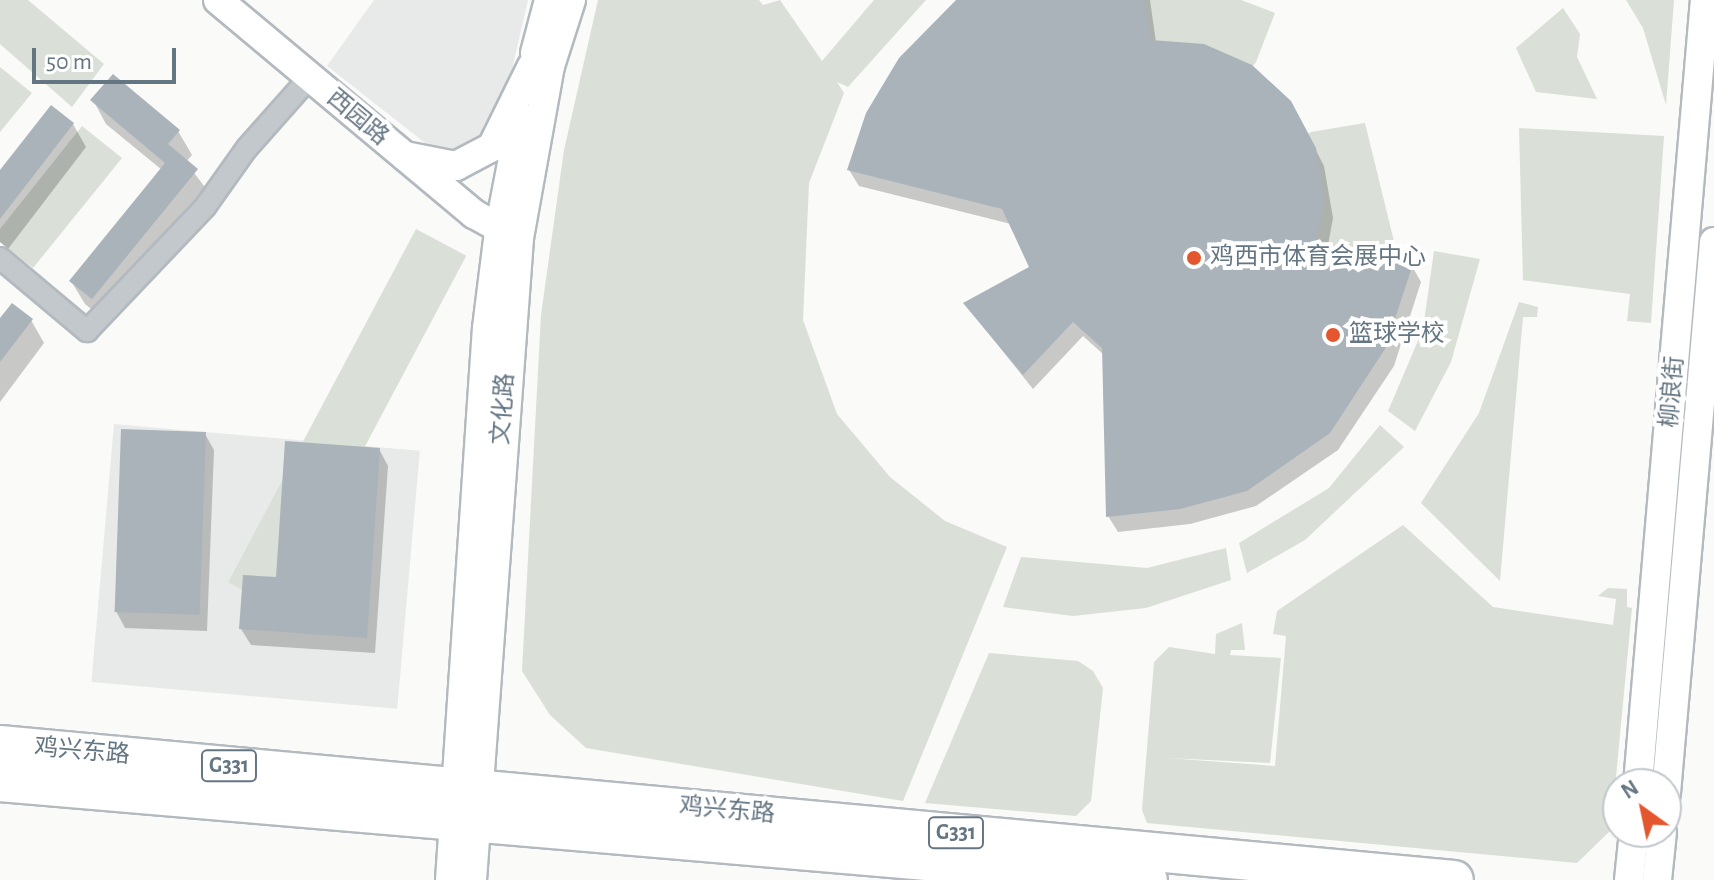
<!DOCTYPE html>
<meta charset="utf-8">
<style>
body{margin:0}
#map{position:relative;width:1714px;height:880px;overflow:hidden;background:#fafaf8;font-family:"Alegreya Sans","Noto Sans SC",sans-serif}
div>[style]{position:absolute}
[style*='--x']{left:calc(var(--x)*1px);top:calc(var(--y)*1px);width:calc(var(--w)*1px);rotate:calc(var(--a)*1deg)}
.built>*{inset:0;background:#e8e9e9;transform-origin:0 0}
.green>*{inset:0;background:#dadfd7;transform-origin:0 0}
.shadow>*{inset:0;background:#0003}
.building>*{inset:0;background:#aab3b9;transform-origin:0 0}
.roads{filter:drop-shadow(2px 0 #b3babf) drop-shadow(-2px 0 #b3babf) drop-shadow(0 2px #b3babf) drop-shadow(0 -2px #b3babf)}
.street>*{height:20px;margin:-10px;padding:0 10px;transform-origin:10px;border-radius:10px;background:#c3c8cc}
.secondary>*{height:28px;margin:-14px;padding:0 14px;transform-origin:14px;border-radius:14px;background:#fff}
.highway>*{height:38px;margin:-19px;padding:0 19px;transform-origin:19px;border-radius:19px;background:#fff}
.dots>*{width:22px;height:22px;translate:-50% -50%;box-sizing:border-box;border:4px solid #fff;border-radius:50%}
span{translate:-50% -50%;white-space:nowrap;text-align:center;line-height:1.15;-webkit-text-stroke:8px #fff;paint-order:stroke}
.shield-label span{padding:2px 6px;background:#fff;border:2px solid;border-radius:6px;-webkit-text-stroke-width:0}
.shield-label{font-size:22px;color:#657683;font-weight:700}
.street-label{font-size:24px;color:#657683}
.poi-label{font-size:24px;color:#657683}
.left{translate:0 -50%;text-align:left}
.north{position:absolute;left:1602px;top:768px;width:80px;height:80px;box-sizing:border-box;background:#fff;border:2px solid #c1c8cd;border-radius:50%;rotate:327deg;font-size:22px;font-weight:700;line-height:32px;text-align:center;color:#657683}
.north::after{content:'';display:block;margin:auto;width:28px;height:36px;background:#e4572e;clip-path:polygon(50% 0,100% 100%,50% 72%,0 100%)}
.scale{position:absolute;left:32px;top:48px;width:144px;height:36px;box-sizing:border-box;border:4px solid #657683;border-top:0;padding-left:10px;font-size:24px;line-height:28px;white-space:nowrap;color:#657683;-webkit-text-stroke:6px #fff;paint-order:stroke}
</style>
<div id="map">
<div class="built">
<div style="clip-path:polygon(374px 0,528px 0,503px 108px,489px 139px,443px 157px,327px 66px)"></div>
<div style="left:114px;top:424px;width:307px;height:259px;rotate:5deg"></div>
</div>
<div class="green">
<div style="clip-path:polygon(0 0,28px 0,104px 64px,72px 107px,0 44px)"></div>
<div style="clip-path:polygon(598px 0,759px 0,763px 5px,780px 0,822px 61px,874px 0,926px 0,848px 87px,837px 82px,844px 93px,809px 183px,803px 320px,837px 414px,890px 477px,945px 521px,1007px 547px,903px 801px,586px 748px,550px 715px,522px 671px,541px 315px,564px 150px)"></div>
<div style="clip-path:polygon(1132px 0,1241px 0,1275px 13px,1256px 62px,1229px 99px,1131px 59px)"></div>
<div style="clip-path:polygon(1626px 0,1674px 0,1666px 105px,1643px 28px)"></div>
<div style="clip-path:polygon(1563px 8px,1580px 34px,1577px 57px,1597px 99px,1536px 92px,1516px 48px)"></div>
<div style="clip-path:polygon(0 67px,32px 93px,0 132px)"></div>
<div style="clip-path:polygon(1365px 123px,1402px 274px,1301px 256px,1276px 154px,1311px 132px)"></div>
<div style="clip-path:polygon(82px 126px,122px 158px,33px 268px,0 242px,0 229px)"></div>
<div style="clip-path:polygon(1519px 128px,1664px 136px,1651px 323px,1627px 321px,1630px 294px,1523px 280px)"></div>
<div style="left:416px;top:229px;width:57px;height:400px;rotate:28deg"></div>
<div style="clip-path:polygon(1434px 251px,1480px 259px,1451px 362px,1415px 431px,1388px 411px,1423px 329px)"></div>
<div style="clip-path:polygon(1519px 302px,1538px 307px,1537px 317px,1523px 317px,1500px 581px,1421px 503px,1479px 413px)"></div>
<div style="clip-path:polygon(1380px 425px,1404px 447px,1305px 540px,1247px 573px,1239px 543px,1329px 488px)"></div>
<div style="clip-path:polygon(1403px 525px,1493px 607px,1613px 625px,1616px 599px,1598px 596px,1608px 588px,1627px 589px,1627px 607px,1632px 608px,1611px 830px,1577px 863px,1147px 823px,1142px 810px,1154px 662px,1169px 647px,1215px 654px,1216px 634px,1242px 623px,1245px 650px,1231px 650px,1230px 655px,1281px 658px,1270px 763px,1167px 758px,1275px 766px,1286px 636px,1273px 634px,1277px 611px)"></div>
<div style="clip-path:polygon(1226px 548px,1231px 580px,1146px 608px,1073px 616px,1003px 607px,1021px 557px,1147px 568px)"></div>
<div style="clip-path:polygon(989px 653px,1078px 661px,1093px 671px,1103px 688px,1091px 801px,1076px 816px,925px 803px)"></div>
</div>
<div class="shadow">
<div style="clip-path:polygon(960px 0,1150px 0,1156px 42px,1300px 119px,1324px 166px,1333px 218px,1326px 256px,1412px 266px,1421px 282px,1394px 366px,1338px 450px,1256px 506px,1190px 524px,1118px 532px,1108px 516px,1104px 355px,1083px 336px,1033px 389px,965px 304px,1031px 268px,1011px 224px,859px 186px,849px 170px,900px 59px)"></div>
<div style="clip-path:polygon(93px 100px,178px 131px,192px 155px,186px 162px,210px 194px,106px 321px,85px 304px,71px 281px,162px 170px,106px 124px)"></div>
<div style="clip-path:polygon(73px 124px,86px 147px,8px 249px,0 242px,0 173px)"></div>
<div style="clip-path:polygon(31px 320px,44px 343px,0 402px,0 322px)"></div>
<div style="clip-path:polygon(205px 434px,214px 450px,207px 631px,125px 628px,116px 611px)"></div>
<div style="clip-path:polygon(379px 449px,388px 466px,375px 653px,251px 645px,241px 629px)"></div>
</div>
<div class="building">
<div style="clip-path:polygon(956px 0,1144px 0,1151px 40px,1204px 44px,1252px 65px,1291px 101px,1316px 148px,1324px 200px,1315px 252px,1413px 264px,1385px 349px,1330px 433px,1247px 491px,1180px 509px,1106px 517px,1102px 348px,1073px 322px,1023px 375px,963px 303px,1029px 267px,1002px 209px,847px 170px,866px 113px,899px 58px)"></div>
<div style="clip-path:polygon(113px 74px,180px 130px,168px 144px,198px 169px,92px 299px,69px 281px,165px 163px,90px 100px)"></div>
<div style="clip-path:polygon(51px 105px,74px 123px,0 219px,0 170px)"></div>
<div style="clip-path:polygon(12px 303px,33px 319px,0 362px,0 318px)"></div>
<div style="left:121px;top:429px;width:85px;height:183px;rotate:2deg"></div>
<div style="clip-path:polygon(285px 441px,380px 448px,367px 638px,239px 629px,243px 575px,276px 577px)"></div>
</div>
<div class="roads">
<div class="street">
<div style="--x:0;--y:258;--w:114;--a:40"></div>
<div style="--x:87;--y:331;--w:171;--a:-46.4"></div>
<div style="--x:205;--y:207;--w:72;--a:-54.6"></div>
<div style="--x:247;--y:148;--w:95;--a:-48.4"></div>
</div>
<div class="secondary">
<div style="--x:218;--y:0;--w:334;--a:39.9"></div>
<div style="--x:474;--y:214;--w:46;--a:28.8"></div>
<div style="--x:535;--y:53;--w:55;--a:-75.2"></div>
<div style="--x:405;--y:156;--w:52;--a:11.1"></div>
<div style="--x:456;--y:166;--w:41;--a:-27.8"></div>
<div style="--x:492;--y:147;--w:90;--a:-63.7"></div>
<div style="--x:1638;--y:784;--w:787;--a:-85.12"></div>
<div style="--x:1666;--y:793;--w:553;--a:-85.02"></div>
<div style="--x:450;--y:880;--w:553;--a:-86.17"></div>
<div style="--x:487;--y:328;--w:98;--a:-82.9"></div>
<div style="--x:499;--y:231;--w:116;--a:-79.1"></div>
<div style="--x:472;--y:880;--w:644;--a:-85.81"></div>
<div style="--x:519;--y:238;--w:175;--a:-79.8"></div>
<div style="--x:550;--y:66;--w:69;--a:-72.3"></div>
<div style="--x:1629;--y:880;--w:48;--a:-84.1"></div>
<div style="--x:1657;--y:880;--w:48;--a:-84.1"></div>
</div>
<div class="highway">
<div style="--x:0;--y:745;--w:1460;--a:5.3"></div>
<div style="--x:0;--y:782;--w:1152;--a:4.88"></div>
</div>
</div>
<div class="dots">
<div style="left:1194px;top:258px;background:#e4572e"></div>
<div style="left:1333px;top:335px;background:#e4572e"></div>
</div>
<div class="shield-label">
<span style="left:229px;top:766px">G331</span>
<span style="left:956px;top:833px">G331</span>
</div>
<div class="street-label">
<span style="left:357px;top:118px;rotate:40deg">西园路</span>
<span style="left:1673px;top:392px;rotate:-85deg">柳浪街</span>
<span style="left:504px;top:409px;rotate:-86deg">文化路</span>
<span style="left:82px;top:752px;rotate:5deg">鸡兴东路</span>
<span style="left:727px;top:811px;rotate:5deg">鸡兴东路</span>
</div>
<div class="poi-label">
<span class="left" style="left:1210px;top:258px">鸡西市体育会展中心</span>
<span class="left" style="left:1349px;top:335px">篮球学校</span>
</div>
<div class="north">N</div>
<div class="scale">50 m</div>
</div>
